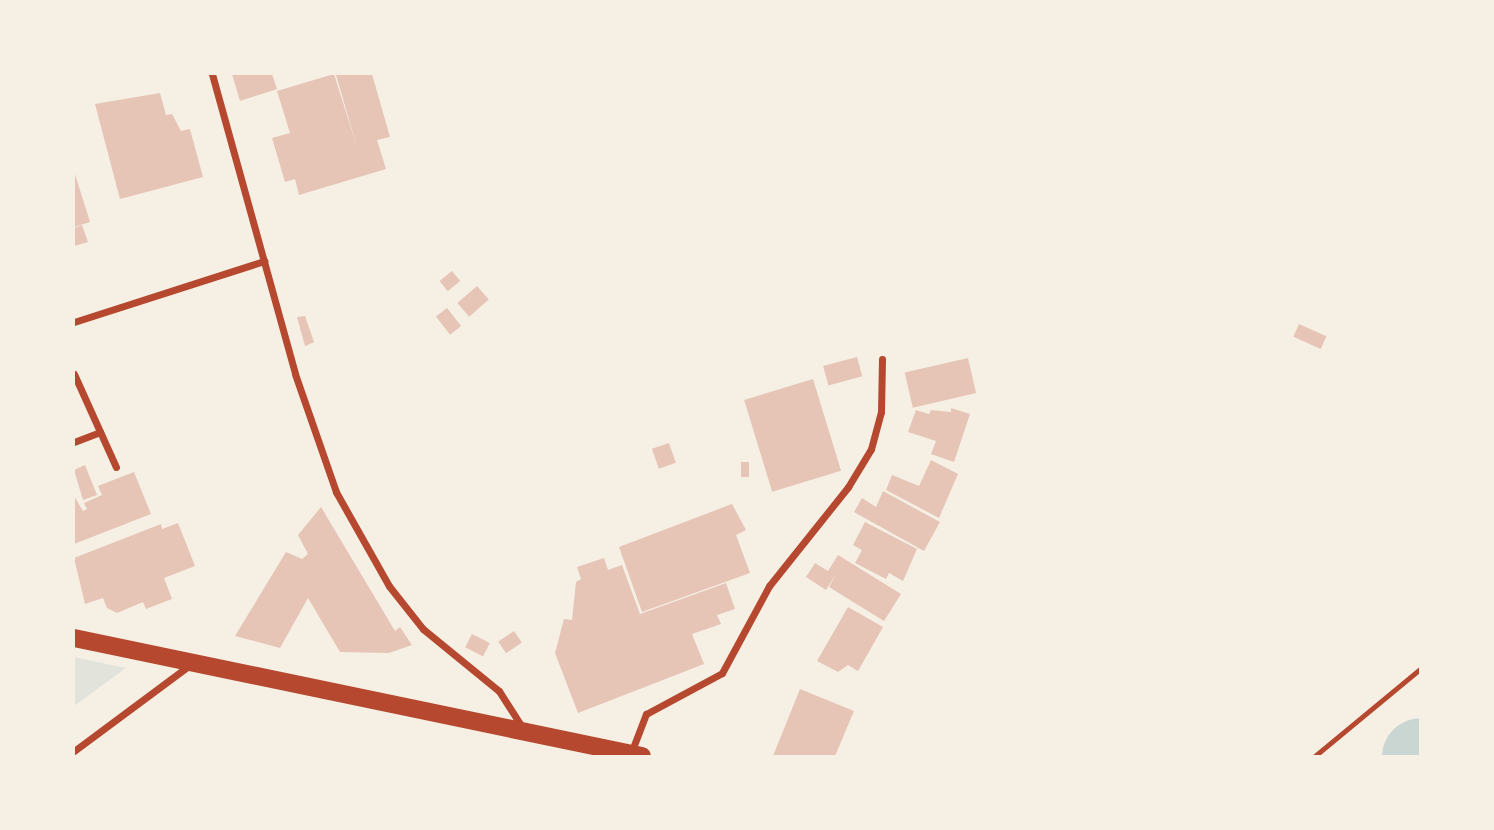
<!DOCTYPE html>
<style>
body{margin:0}
#map{position:relative;width:1494px;height:830px;overflow:hidden;background:#f6efe4;font-family:"Fira Sans Condensed",sans-serif}
div>[style]{position:absolute}
[style*='--x']{left:calc(var(--x)*1px);top:calc(var(--y)*1px);width:calc(var(--w)*1px);rotate:calc(var(--a)*1deg)}
.green>*{inset:0;background:#e2e4dc}
.river>*{height:75px;margin:-37.5px;padding:0 37.5px;transform-origin:37.5px;border-radius:37.5px;background:#c9d6d2}
.building>*{inset:0;background:#e6c5b7;transform-origin:0 0}
.path>*{height:4.5px;margin:-2.25px;padding:0 2.25px;transform-origin:2.25px;border-radius:2.25px;background:#b5482f}
.minor>*{height:7px;margin:-3.5px;padding:0 3.5px;transform-origin:3.5px;border-radius:3.5px;background:#b5482f}
.primary>*{height:18px;margin:-9px;padding:0 9px;transform-origin:9px;border-radius:9px;background:#b5482f}
span{translate:-50% -50%;white-space:nowrap;text-align:center;line-height:1.15;-webkit-text-stroke:5px #f6efe4;paint-order:stroke}
.frame{position:absolute;inset:0;border:75px solid #f6efe4;pointer-events:none}
</style>
<div id="map">
<div class="green">
<div style="clip-path:polygon(74px 657px,126px 668px,74px 706px)"></div>
</div>
<div class="river">
<div style="--x:1419;--y:756;--w:1;--a:-45"></div>
</div>
<div class="building">
<div style="clip-path:polygon(232px 74px,272px 74px,277px 89px,240px 101px)"></div>
<div style="clip-path:polygon(334px 74px,357px 147px,336px 75px,372px 74px,390px 137px,377px 140px,386px 169px,299px 195px,295px 179px,285px 182px,272px 138px,290px 133px,277px 91px)"></div>
<div style="clip-path:polygon(160px 93px,166px 115px,172px 114px,181px 131px,190px 129px,203px 177px,120px 199px,95px 104px)"></div>
<div style="clip-path:polygon(74px 171px,90px 222px,74px 227px)"></div>
<div style="clip-path:polygon(82px 225px,88px 242px,74px 246px,74px 228px)"></div>
<div style="left:452px;top:271px;width:13px;height:16px;rotate:51deg"></div>
<div style="left:477px;top:286px;width:18px;height:26px;rotate:49deg"></div>
<div style="left:447px;top:308px;width:23px;height:14px;rotate:52deg"></div>
<div style="clip-path:polygon(305px 316px,314px 342px,305px 346px,297px 317px)"></div>
<div style="left:1299px;top:324px;width:30px;height:14px;rotate:24deg"></div>
<div style="left:857px;top:357px;width:20px;height:35px;rotate:75deg"></div>
<div style="left:968px;top:358px;width:36px;height:65px;rotate:77deg"></div>
<div style="left:813px;top:379px;width:96px;height:72px;rotate:73deg"></div>
<div style="clip-path:polygon(951px 408px,970px 414px,954px 462px,931px 454px,936px 441px,908px 432px,916px 410px,929px 414px,931px 410px,951px 412px)"></div>
<div style="left:669px;top:443px;width:21px;height:18px;rotate:71deg"></div>
<div style="clip-path:polygon(931px 460px,958px 474px,939px 518px,886px 490px,892px 475px,919px 486px)"></div>
<div style="left:741px;top:462px;width:8px;height:15px"></div>
<div style="clip-path:polygon(85px 465px,97px 495px,83px 500px,74px 470px)"></div>
<div style="clip-path:polygon(134px 472px,151px 514px,74px 544px,74px 496px,83px 511px,87px 509px,84px 503px,102px 495px,98px 486px)"></div>
<div style="clip-path:polygon(883px 491px,940px 522px,924px 551px,854px 512px,862px 498px,876px 507px)"></div>
<div style="clip-path:polygon(732px 504px,746px 530px,736px 535px,750px 573px,642px 612px,619px 547px)"></div>
<div style="clip-path:polygon(321px 507px,395px 631px,400px 627px,412px 645px,389px 653px,340px 652px,308px 598px,280px 648px,235px 636px,286px 552px,302px 559px,308px 554px,298px 535px)"></div>
<div style="clip-path:polygon(865px 522px,917px 549px,903px 581px,889px 573px,886px 579px,855px 563px,862px 550px,853px 545px)"></div>
<div style="clip-path:polygon(178px 523px,195px 566px,164px 578px,172px 599px,146px 609px,143px 602px,117px 613px,107px 608px,103px 598px,85px 604px,74px 558px,161px 524px,162px 529px)"></div>
<div style="clip-path:polygon(838px 555px,901px 594px,884px 621px,829px 587px,835px 575px,826px 590px,806px 577px,815px 563px,828px 571px)"></div>
<div style="clip-path:polygon(604px 558px,608px 570px,622px 565px,640px 614px,726px 583px,735px 609px,717px 615px,721px 624px,692px 634px,704px 664px,578px 713px,555px 653px,564px 619px,572px 620px,576px 582px,581px 579px,577px 567px)"></div>
<div style="clip-path:polygon(848px 607px,883px 627px,858px 671px,848px 665px,838px 672px,817px 661px)"></div>
<div style="left:514px;top:631px;width:14px;height:19px;rotate:56deg"></div>
<div style="left:472px;top:634px;width:20px;height:15px;rotate:27deg"></div>
<div style="clip-path:polygon(800px 689px,854px 711px,835px 756px,773px 756px)"></div>
</div>
<div class="path">
<div style="--x:1315;--y:756;--w:136;--a:-39.6"></div>
</div>
<div class="minor">
<div style="--x:212;--y:74;--w:311;--a:74.5"></div>
<div style="--x:295;--y:374;--w:125;--a:70.8"></div>
<div style="--x:336;--y:492;--w:108;--a:60.6"></div>
<div style="--x:389;--y:586;--w:55;--a:51.7"></div>
<div style="--x:423;--y:629;--w:98;--a:39.2"></div>
<div style="--x:499;--y:691;--w:43;--a:57.4"></div>
<div style="--x:74;--y:322;--w:200;--a:-17.8"></div>
<div style="--x:74;--y:374;--w:102;--a:65.7"></div>
<div style="--x:74;--y:442;--w:28;--a:-21"></div>
<div style="--x:74;--y:751;--w:144;--a:-36.6"></div>
<div style="--x:631;--y:753;--w:42;--a:-69"></div>
<div style="--x:646;--y:714;--w:86;--a:-28.3"></div>
<div style="--x:722;--y:673;--w:99;--a:-61.6"></div>
<div style="--x:769;--y:586;--w:127;--a:-51.4"></div>
<div style="--x:848;--y:487;--w:44;--a:-58.8"></div>
<div style="--x:871;--y:449;--w:38;--a:-75"></div>
<div style="--x:881;--y:412;--w:53;--a:-88.9"></div>
</div>
<div class="primary">
<div style="--x:74;--y:638;--w:580;--a:11.74"></div>
</div>
<div class="frame"></div>
</div>
